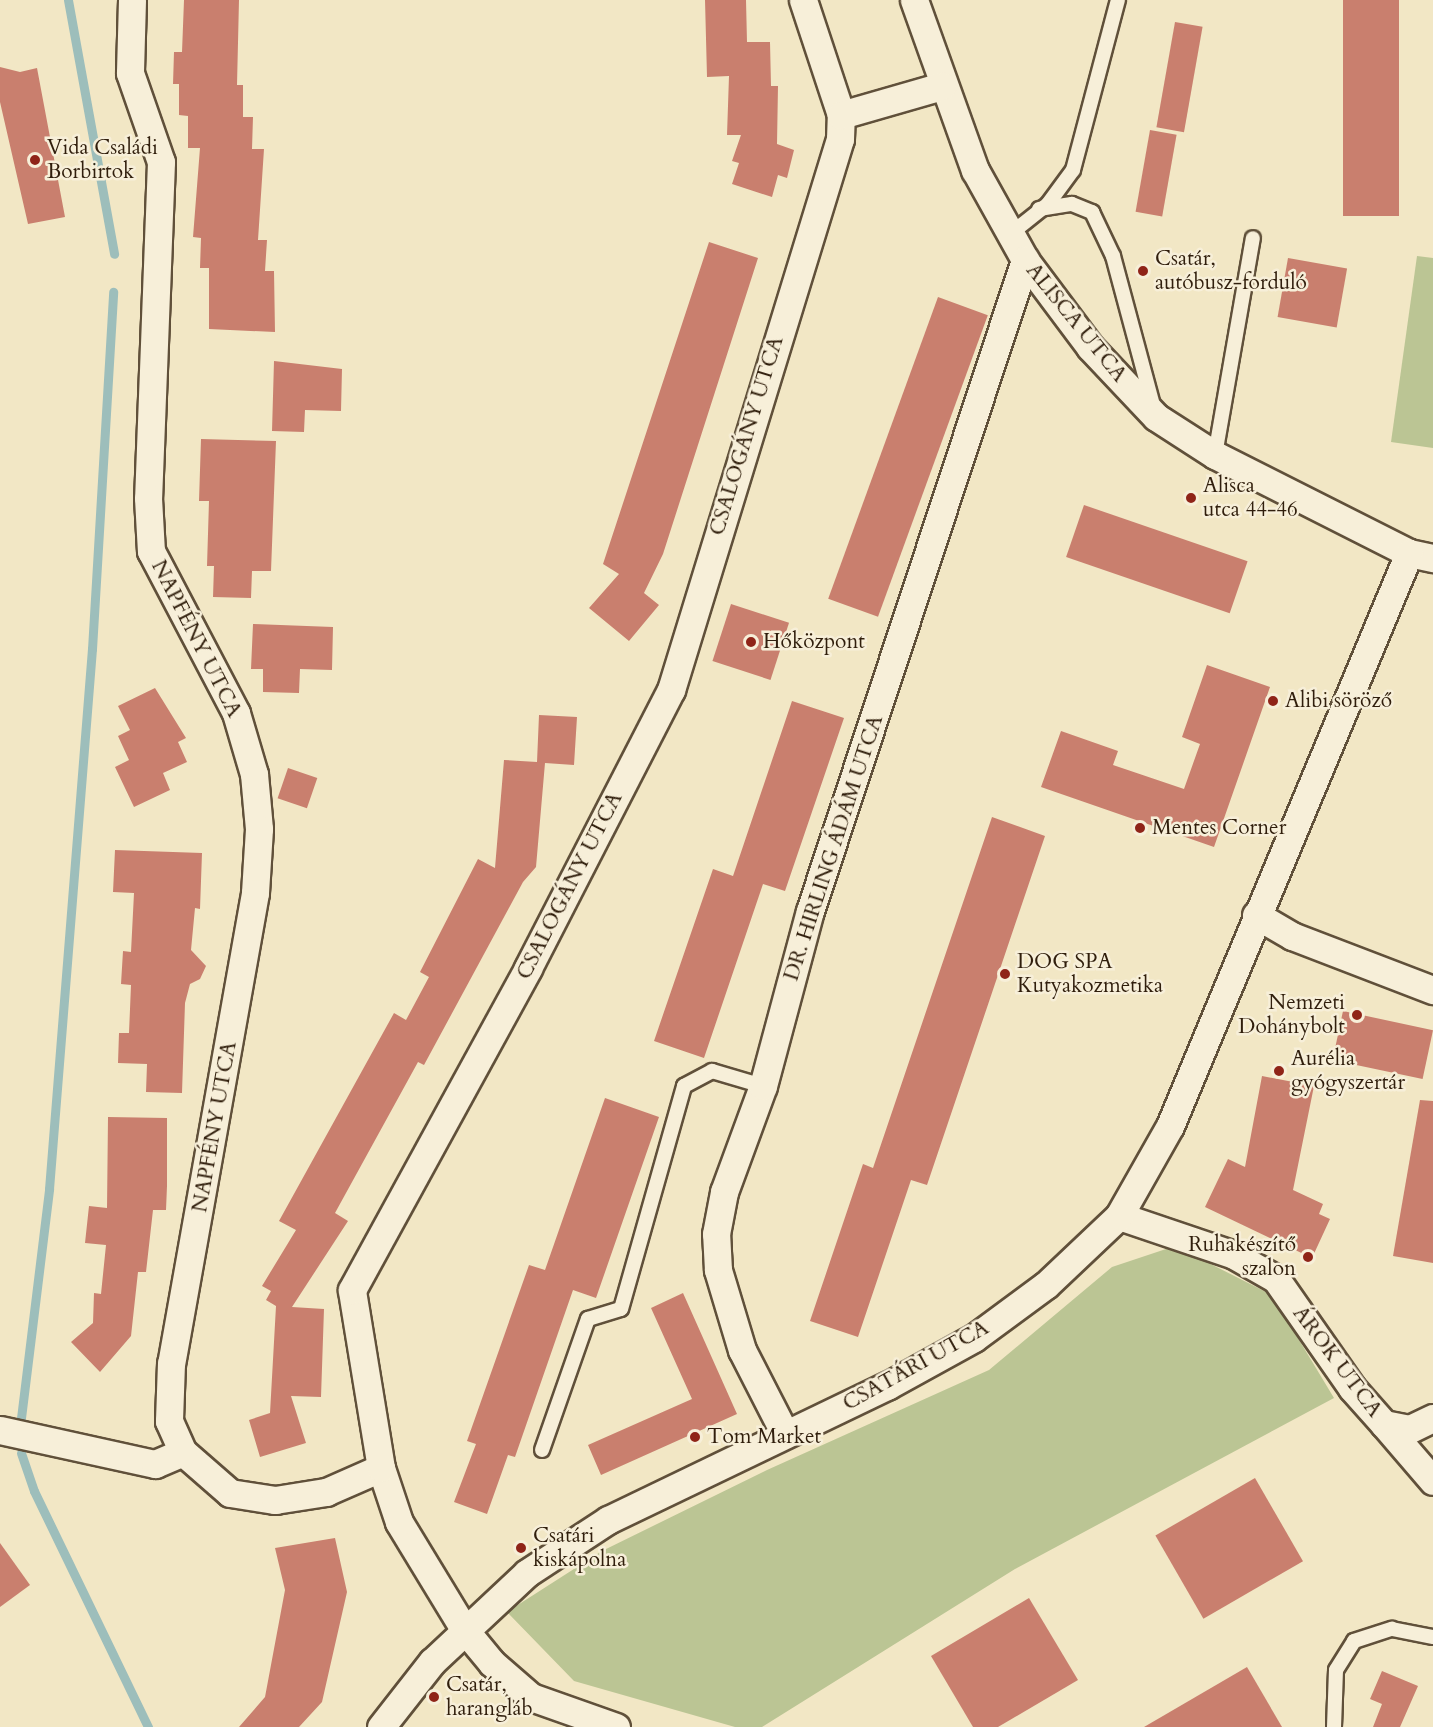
<!DOCTYPE html>
<meta charset="utf-8">
<style>
body{margin:0}
#map{position:relative;width:1433px;height:1727px;overflow:hidden;background:#f2e7c5;font-family:Cardo,serif}
div>[style]{position:absolute}
[style*='--x']{left:calc(var(--x)*1px);top:calc(var(--y)*1px);width:calc(var(--w)*1px);rotate:calc(var(--a)*1deg)}
.green>*{inset:0;background:#bbc594}
.stream>*{height:9px;margin:-4.5px;padding:0 4.5px;transform-origin:4.5px;border-radius:4.5px;background:#9dbebb}
.building>*{inset:0;background:#c97f6e;transform-origin:0 0}
.roads{filter:drop-shadow(2px 0 #60503a) drop-shadow(-2px 0 #60503a) drop-shadow(0 2px #60503a) drop-shadow(0 -2px #60503a)}
.lane>*{height:14px;margin:-7px;padding:0 7px;transform-origin:7px;border-radius:7px;background:#f7efd9}
.street>*{height:27px;margin:-13.5px;padding:0 13.5px;transform-origin:13.5px;border-radius:13.5px;background:#f7efd9}
.dots>*{width:16px;height:16px;translate:-50% -50%;box-sizing:border-box;border:3px solid #f7efd9;border-radius:50%}
span{translate:-50% -50%;white-space:nowrap;text-align:center;line-height:1.15;-webkit-text-stroke:5px #f7efd9;paint-order:stroke}
.poi-label{font-size:21px;color:#301e0c}
.left{translate:0 -50%;text-align:left}
.right{translate:-100% -50%;text-align:right}
.street-label{font-size:21px;color:#301e0c}
</style>
<div id="map">
<div class="green">
<div style="clip-path:polygon(1417px 256px,1433px 258px,1433px 448px,1391px 442px)"></div>
<div style="clip-path:polygon(1175px 1246px,1272px 1295px,1334px 1398px,1015px 1569px,762px 1727px,735px 1727px,574px 1681px,507px 1612px,602px 1551px,767px 1470px,989px 1370px,1112px 1267px)"></div>
</div>
<div class="stream">
<div style="--x:68;--y:0;--w:258;--a:79.7"></div>
<div style="--x:21;--y:1418;--w:231;--a:-83"></div>
<div style="--x:49;--y:1189;--w:542;--a:-85.45"></div>
<div style="--x:92;--y:649;--w:358;--a:-86.6"></div>
<div style="--x:21;--y:1453;--w:40;--a:71.1"></div>
<div style="--x:34;--y:1491;--w:262;--a:64.2"></div>
</div>
<div class="building">
<div style="clip-path:polygon(184px 0,239px 0,237px 85px,243px 85px,243px 117px,253px 117px,252px 149px,264px 149px,258px 240px,267px 240px,265px 271px,274px 271px,275px 332px,209px 329px,209px 268px,200px 268px,201px 238px,193px 237px,200px 148px,188px 148px,188px 116px,179px 115px,179px 84px,173px 84px,174px 52px,182px 52px)"></div>
<div style="clip-path:polygon(705px 0,746px 0,747px 42px,770px 42px,771px 86px,778px 86px,777px 144px,794px 150px,787px 178px,778px 175px,772px 197px,732px 184px,739px 163px,732px 161px,741px 135px,727px 135px,729px 76px,707px 77px)"></div>
<div style="left:1343px;top:0;width:56px;height:216px"></div>
<div style="left:1175px;top:22px;width:28px;height:107px;rotate:10deg"></div>
<div style="clip-path:polygon(0 67px,20px 72px,37px 68px,65px 217px,28px 224px,0 102px)"></div>
<div style="left:1150px;top:130px;width:27px;height:83px;rotate:10deg"></div>
<div style="clip-path:polygon(709px 242px,758px 258px,663px 554px,644px 593px,659px 605px,629px 641px,589px 608px,619px 574px,603px 564px)"></div>
<div style="left:1288px;top:258px;width:60px;height:60px;rotate:10deg"></div>
<div style="left:938px;top:297px;width:53px;height:321px;rotate:20deg"></div>
<div style="clip-path:polygon(274px 361px,342px 369px,341px 411px,305px 410px,304px 432px,272px 431px)"></div>
<div style="clip-path:polygon(201px 439px,276px 441px,271px 571px,252px 571px,251px 598px,213px 597px,214px 566px,207px 566px,209px 501px,199px 501px)"></div>
<div style="left:1084px;top:505px;width:173px;height:55px;rotate:19deg"></div>
<div style="left:731px;top:604px;width:61px;height:60px;rotate:18deg"></div>
<div style="clip-path:polygon(253px 624px,333px 627px,332px 670px,300px 669px,299px 693px,263px 692px,263px 669px,251px 669px)"></div>
<div style="clip-path:polygon(1207px 665px,1270px 687px,1214px 847px,1041px 787px,1061px 731px,1118px 751px,1113px 765px,1184px 789px,1200px 744px,1182px 737px)"></div>
<div style="clip-path:polygon(155px 688px,186px 738px,178px 742px,187px 762px,163px 773px,170px 790px,134px 807px,115px 767px,129px 760px,118px 736px,130px 730px,118px 706px)"></div>
<div style="clip-path:polygon(792px 701px,844px 718px,785px 891px,763px 884px,704px 1058px,654px 1041px,713px 869px,733px 876px)"></div>
<div style="clip-path:polygon(539px 715px,577px 717px,574px 765px,545px 763px,536px 867px,523px 882px,424px 1065px,418px 1062px,335px 1213px,348px 1221px,292px 1307px,324px 1309px,321px 1397px,291px 1396px,306px 1443px,260px 1457px,249px 1420px,270px 1413px,276px 1306px,266px 1300px,271px 1291px,262px 1286px,296px 1230px,279px 1221px,394px 1013px,406px 1020px,429px 977px,420px 972px,478px 859px,495px 868px,504px 760px,537px 762px)"></div>
<div style="left:288px;top:768px;width:31px;height:32px;rotate:19deg"></div>
<div style="clip-path:polygon(992px 817px,1045px 836px,927px 1185px,911px 1180px,858px 1337px,810px 1321px,863px 1164px,873px 1168px)"></div>
<div style="clip-path:polygon(115px 850px,202px 853px,200px 909px,195px 908px,191px 950px,206px 966px,200px 979px,190px 984px,185px 1003px,182px 1093px,146px 1092px,147px 1064px,118px 1063px,119px 1033px,129px 1033px,131px 985px,121px 984px,123px 951px,131px 952px,134px 893px,113px 892px)"></div>
<div style="left:1343px;top:1011px;width:92px;height:50px;rotate:12deg"></div>
<div style="clip-path:polygon(1262px 1076px,1314px 1086px,1293px 1190px,1323px 1204px,1319px 1214px,1330px 1219px,1312px 1258px,1205px 1207px,1228px 1159px,1245px 1167px)"></div>
<div style="clip-path:polygon(605px 1098px,659px 1117px,596px 1298px,573px 1290px,515px 1457px,508px 1455px,487px 1514px,454px 1502px,476px 1444px,467px 1441px,529px 1265px,545px 1270px)"></div>
<div style="clip-path:polygon(1420px 1100px,1433px 1101px,1433px 1263px,1393px 1256px)"></div>
<div style="clip-path:polygon(108px 1117px,167px 1118px,167px 1186px,166px 1210px,153px 1210px,146px 1272px,138px 1272px,131px 1336px,100px 1372px,71px 1342px,93px 1323px,94px 1293px,101px 1294px,106px 1245px,85px 1243px,89px 1206px,107px 1208px)"></div>
<div style="clip-path:polygon(683px 1293px,737px 1414px,601px 1475px,588px 1445px,692px 1399px,651px 1308px)"></div>
<div style="left:1255px;top:1478px;width:96px;height:115px;rotate:60deg"></div>
<div style="clip-path:polygon(335px 1538px,347px 1592px,322px 1702px,299px 1727px,239px 1727px,265px 1697px,285px 1590px,275px 1548px)"></div>
<div style="clip-path:polygon(0 1543px,30px 1585px,0 1607px)"></div>
<div style="clip-path:polygon(1029px 1598px,1078px 1680px,998px 1727px,973px 1727px,931px 1656px)"></div>
<div style="clip-path:polygon(1247px 1667px,1282px 1727px,1144px 1727px)"></div>
<div style="clip-path:polygon(1382px 1671px,1418px 1686px,1400px 1727px,1373px 1727px,1382px 1704px,1370px 1699px)"></div>
</div>
<div class="roads">
<div class="lane">
<div style="--x:1039;--y:209;--w:33;--a:-9"></div>
<div style="--x:1072;--y:204;--w:22;--a:22"></div>
<div style="--x:1092;--y:212;--w:49;--a:64.5"></div>
<div style="--x:1113;--y:256;--w:158;--a:75"></div>
<div style="--x:1009;--y:235;--w:50;--a:-38.5"></div>
<div style="--x:1048;--y:204;--w:42;--a:-53.7"></div>
<div style="--x:1073;--y:170;--w:176;--a:-75.2"></div>
<div style="--x:1215;--y:455;--w:220;--a:-80.1"></div>
<div style="--x:542;--y:1450;--w:139;--a:-70.7"></div>
<div style="--x:588;--y:1319;--w:34;--a:-17"></div>
<div style="--x:621;--y:1309;--w:232;--a:-74.2"></div>
<div style="--x:684;--y:1086;--w:32;--a:-28"></div>
<div style="--x:712;--y:1071;--w:53;--a:16.4"></div>
<div style="--x:1334;--y:1727;--w:57;--a:-88"></div>
<div style="--x:1336;--y:1670;--w:34;--a:-58"></div>
<div style="--x:1354;--y:1641;--w:40;--a:-18"></div>
<div style="--x:1392;--y:1629;--w:42;--a:11"></div>
</div>
<div class="street">
<div style="--x:132;--y:0;--w:73;--a:91.6"></div>
<div style="--x:130;--y:73;--w:94;--a:70.8"></div>
<div style="--x:161;--y:162;--w:336;--a:92.2"></div>
<div style="--x:148;--y:498;--w:53;--a:86.8"></div>
<div style="--x:151;--y:551;--w:183;--a:62.3"></div>
<div style="--x:236;--y:713;--w:64;--a:73.6"></div>
<div style="--x:254;--y:774;--w:55;--a:84.8"></div>
<div style="--x:259;--y:829;--w:64;--a:93.6"></div>
<div style="--x:255;--y:893;--w:477;--a:100.1"></div>
<div style="--x:171;--y:1363;--w:58;--a:92"></div>
<div style="--x:169;--y:1421;--w:34;--a:66"></div>
<div style="--x:183;--y:1452;--w:62;--a:41.1"></div>
<div style="--x:230;--y:1493;--w:46;--a:8.8"></div>
<div style="--x:275;--y:1500;--w:52;--a:-8.9"></div>
<div style="--x:326;--y:1492;--w:60;--a:-23.6"></div>
<div style="--x:803;--y:0;--w:121;--a:71.7"></div>
<div style="--x:914;--y:0;--w:181;--a:70.3"></div>
<div style="--x:975;--y:170;--w:103;--a:60.9"></div>
<div style="--x:1025;--y:260;--w:109;--a:53.2"></div>
<div style="--x:1090;--y:347;--w:96;--a:46.7"></div>
<div style="--x:1156;--y:417;--w:70;--a:32.8"></div>
<div style="--x:1215;--y:455;--w:217;--a:26.8"></div>
<div style="--x:1409;--y:553;--w:25;--a:12"></div>
<div style="--x:1256;--y:915;--w:42;--a:30.3"></div>
<div style="--x:1292;--y:936;--w:151;--a:21"></div>
<div style="--x:1119;--y:1216;--w:121;--a:18.7"></div>
<div style="--x:1234;--y:1255;--w:48;--a:29.7"></div>
<div style="--x:1276;--y:1279;--w:133;--a:55.1"></div>
<div style="--x:1352;--y:1388;--w:48;--a:48.4"></div>
<div style="--x:1384;--y:1424;--w:26;--a:11"></div>
<div style="--x:1410;--y:1429;--w:25;--a:-26"></div>
<div style="--x:1384;--y:1424;--w:75;--a:49.3"></div>
<div style="--x:0;--y:1430;--w:159;--a:12.4"></div>
<div style="--x:155;--y:1464;--w:30;--a:-23"></div>
<div style="--x:785;--y:1434;--w:94;--a:-117.1"></div>
<div style="--x:742;--y:1350;--w:84;--a:-106.7"></div>
<div style="--x:718;--y:1270;--w:36;--a:-93"></div>
<div style="--x:716;--y:1234;--w:43;--a:-79.2"></div>
<div style="--x:724;--y:1192;--w:113;--a:-69.8"></div>
<div style="--x:763;--y:1086;--w:181;--a:-75"></div>
<div style="--x:810;--y:911;--w:686;--a:-71.72"></div>
<div style="--x:381;--y:1727;--w:83;--a:-51.9"></div>
<div style="--x:432;--y:1662;--w:130;--a:-43.1"></div>
<div style="--x:527;--y:1573;--w:97;--a:-33.2"></div>
<div style="--x:608;--y:1520;--w:310;--a:-25.7"></div>
<div style="--x:887;--y:1386;--w:99;--a:-28.9"></div>
<div style="--x:974;--y:1338;--w:89;--a:-36.4"></div>
<div style="--x:1046;--y:1285;--w:100;--a:-43.4"></div>
<div style="--x:1119;--y:1216;--w:103;--a:-60.5"></div>
<div style="--x:1170;--y:1126;--w:621;--a:-67.36"></div>
<div style="--x:616;--y:1727;--w:90;--a:-160.6"></div>
<div style="--x:531;--y:1697;--w:52;--a:-138.9"></div>
<div style="--x:492;--y:1663;--w:44;--a:-129.5"></div>
<div style="--x:464;--y:1629;--w:125;--a:-121.3"></div>
<div style="--x:399;--y:1522;--w:57;--a:-108.4"></div>
<div style="--x:381;--y:1468;--w:180;--a:-99.3"></div>
<div style="--x:352;--y:1290;--w:367;--a:-61.3"></div>
<div style="--x:528;--y:968;--w:313;--a:-62.8"></div>
<div style="--x:671;--y:690;--w:576;--a:-72.95"></div>
<div style="--x:840;--y:139;--w:24;--a:-88"></div>
<div style="--x:841;--y:115;--w:105;--a:-16"></div>
</div>
</div>
<div class="dots">
<div style="left:35px;top:160px;background:#8f2418"></div>
<div style="left:1143px;top:271px;background:#8f2418"></div>
<div style="left:1191px;top:498px;background:#8f2418"></div>
<div style="left:751px;top:642px;background:#8f2418"></div>
<div style="left:1273px;top:701px;background:#8f2418"></div>
<div style="left:1140px;top:828px;background:#8f2418"></div>
<div style="left:1005px;top:974px;background:#8f2418"></div>
<div style="left:1357px;top:1015px;background:#8f2418"></div>
<div style="left:1279px;top:1071px;background:#8f2418"></div>
<div style="left:1308px;top:1257px;background:#8f2418"></div>
<div style="left:695px;top:1437px;background:#8f2418"></div>
<div style="left:521px;top:1548px;background:#8f2418"></div>
<div style="left:434px;top:1697px;background:#8f2418"></div>
</div>
<div class="poi-label">
<span class="left" style="left:47px;top:160px">Vida Családi<br>Borbirtok</span>
<span class="left" style="left:1155px;top:271px">Csatár,<br>autóbusz-forduló</span>
<span class="left" style="left:1203px;top:498px">Alisca<br>utca 44-46</span>
<span class="left" style="left:763px;top:642px">Hőközpont</span>
<span class="left" style="left:1285px;top:701px">Alibi söröző</span>
<span class="left" style="left:1152px;top:828px">Mentes Corner</span>
<span class="left" style="left:1017px;top:974px">DOG SPA<br>Kutyakozmetika</span>
<span class="right" style="left:1345px;top:1015px">Nemzeti<br>Dohánybolt</span>
<span class="left" style="left:1291px;top:1071px">Aurélia<br>gyógyszertár</span>
<span class="right" style="left:1296px;top:1257px">Ruhakészítő<br>szalon</span>
<span class="left" style="left:707px;top:1437px">Tom Market</span>
<span class="left" style="left:533px;top:1548px">Csatári<br>kiskápolna</span>
<span class="left" style="left:446px;top:1697px">Csatár,<br>harangláb</span>
</div>
<div class="street-label">
<span style="left:1076px;top:323px;rotate:51deg">ALISCA UTCA</span>
<span style="left:747px;top:436px;rotate:-73deg">CSALOGÁNY UTCA</span>
<span style="left:196px;top:639px;rotate:63deg">NAPFÉNY UTCA</span>
<span style="left:834px;top:848px;rotate:-72deg">DR. HIRLING ÁDÁM UTCA</span>
<span style="left:570px;top:886px;rotate:-63deg">CSALOGÁNY UTCA</span>
<span style="left:215px;top:1127px;rotate:-80deg">NAPFÉNY UTCA</span>
<span style="left:1337px;top:1362px;rotate:53deg">ÁROK UTCA</span>
<span style="left:916px;top:1366px;rotate:-29deg">CSATÁRI UTCA</span>
</div>
</div>
